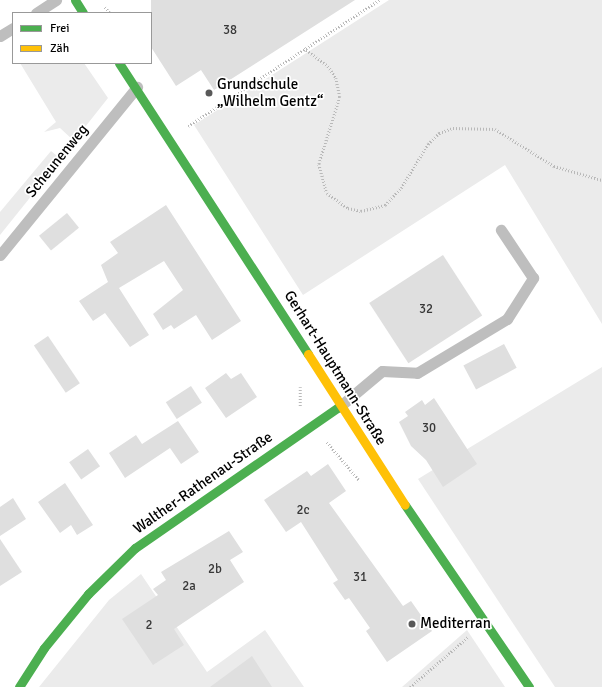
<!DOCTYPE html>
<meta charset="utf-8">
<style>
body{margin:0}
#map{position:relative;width:602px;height:687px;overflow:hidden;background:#fff;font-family:Signika,sans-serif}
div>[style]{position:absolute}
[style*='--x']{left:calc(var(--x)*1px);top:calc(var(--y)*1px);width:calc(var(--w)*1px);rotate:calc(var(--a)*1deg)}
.green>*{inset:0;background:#ebebeb}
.building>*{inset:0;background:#dfdfdf;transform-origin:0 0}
.path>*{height:2.5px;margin-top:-1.25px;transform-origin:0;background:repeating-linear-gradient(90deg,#b9b9b9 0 1px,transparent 0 3px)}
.lane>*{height:11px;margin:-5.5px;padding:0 5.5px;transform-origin:5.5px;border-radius:5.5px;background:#bebebe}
.fast>*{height:9px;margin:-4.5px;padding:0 4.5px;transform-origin:4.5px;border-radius:4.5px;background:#4caf50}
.slow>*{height:9px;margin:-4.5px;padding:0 4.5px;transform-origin:4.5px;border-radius:4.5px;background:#ffc107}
.dots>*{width:11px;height:11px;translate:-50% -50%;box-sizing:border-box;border:2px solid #fff;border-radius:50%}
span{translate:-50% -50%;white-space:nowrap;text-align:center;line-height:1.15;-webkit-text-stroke:3.5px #fff;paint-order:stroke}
.number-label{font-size:13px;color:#383838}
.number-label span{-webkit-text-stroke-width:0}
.poi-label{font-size:15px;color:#000}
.left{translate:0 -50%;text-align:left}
.street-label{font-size:15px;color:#000}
.legend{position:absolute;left:12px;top:12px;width:140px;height:52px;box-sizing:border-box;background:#fff;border:1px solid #999;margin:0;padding:5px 7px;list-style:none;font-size:12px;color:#000}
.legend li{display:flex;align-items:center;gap:8px;height:20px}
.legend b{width:20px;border:1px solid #999}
</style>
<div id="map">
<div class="green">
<div style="clip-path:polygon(389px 0,602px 0,602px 324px,505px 165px,303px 295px,194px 125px)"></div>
<div style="clip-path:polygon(20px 63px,84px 63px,108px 98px,74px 141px,60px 128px,44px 132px,56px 122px)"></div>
<div style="clip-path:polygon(51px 151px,61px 159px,0 235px,0 212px)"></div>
<div style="clip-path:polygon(602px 367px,602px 687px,555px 687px,418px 479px)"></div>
<div style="clip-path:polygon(141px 574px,207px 672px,265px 630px,304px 687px,39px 687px,109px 600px)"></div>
<div style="clip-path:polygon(467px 630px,505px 687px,402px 687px)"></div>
</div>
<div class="building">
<div style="clip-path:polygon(151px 0,355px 0,214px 90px,201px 70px,176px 86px,151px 47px)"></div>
<div style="clip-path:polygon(166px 205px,241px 321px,212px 340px,196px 315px,174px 329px,171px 325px,163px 330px,153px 314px,183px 290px,164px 261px,119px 288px,149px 335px,130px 347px,105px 313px,93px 321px,79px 301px,108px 282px,101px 265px,118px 253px,110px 242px)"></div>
<div style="left:67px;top:213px;width:19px;height:36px;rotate:51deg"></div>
<div style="left:443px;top:255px;width:72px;height:88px;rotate:57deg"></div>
<div style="left:48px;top:336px;width:57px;height:17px;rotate:56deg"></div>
<div style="left:504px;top:344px;width:27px;height:46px;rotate:62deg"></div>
<div style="clip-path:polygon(226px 373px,231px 379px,241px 373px,257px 397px,226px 418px,205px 388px)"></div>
<div style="left:191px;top:386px;width:20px;height:30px;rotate:57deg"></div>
<div style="clip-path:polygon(434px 398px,477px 464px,443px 487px,426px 460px,411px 446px,399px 422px,408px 416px,405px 412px,422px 400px,425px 405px)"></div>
<div style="clip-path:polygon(178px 421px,199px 452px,181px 464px,170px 448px,125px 478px,109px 453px,136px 435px,142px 444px)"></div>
<div style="left:88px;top:449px;width:21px;height:23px;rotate:55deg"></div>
<div style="clip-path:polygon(328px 464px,346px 491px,329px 503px,403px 606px,411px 601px,432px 631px,387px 662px,366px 631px,370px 628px,349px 598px,345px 600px,333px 583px,338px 580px,301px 522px,286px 532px,264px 500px,307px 471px,311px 476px)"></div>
<div style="clip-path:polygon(65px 483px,93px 525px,77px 535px,71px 525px,60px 533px,38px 502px)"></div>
<div style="clip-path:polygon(13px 498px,26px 519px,0 536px,0 507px)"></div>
<div style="clip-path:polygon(229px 531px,243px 552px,230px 560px,244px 582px,174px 629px,184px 645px,153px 665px,122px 619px,158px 595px,153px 589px,166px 580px,161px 572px)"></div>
<div style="clip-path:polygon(0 539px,22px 572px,0 586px)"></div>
<div style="clip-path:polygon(252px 656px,272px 687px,210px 687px)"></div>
</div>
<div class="path">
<div style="--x:105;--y:7;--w:8;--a:50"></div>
<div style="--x:304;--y:48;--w:30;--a:37"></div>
<div style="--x:328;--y:66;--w:14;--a:56"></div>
<div style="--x:336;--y:78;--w:19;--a:78"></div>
<div style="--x:340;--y:97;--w:70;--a:107.4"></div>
<div style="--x:319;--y:164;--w:30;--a:75"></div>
<div style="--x:327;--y:193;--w:26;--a:36"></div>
<div style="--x:348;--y:208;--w:13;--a:13"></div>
<div style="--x:361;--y:211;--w:25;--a:-14"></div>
<div style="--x:385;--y:205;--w:23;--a:-47"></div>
<div style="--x:401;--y:188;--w:52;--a:-58.5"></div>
<div style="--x:428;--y:144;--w:16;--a:-45"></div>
<div style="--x:439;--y:133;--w:15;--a:-20"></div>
<div style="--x:453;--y:128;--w:42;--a:1.4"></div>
<div style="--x:495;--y:129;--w:70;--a:32.1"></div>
<div style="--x:554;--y:166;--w:50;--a:16.3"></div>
<div style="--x:188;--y:126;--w:229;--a:-33.4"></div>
<div style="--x:300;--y:406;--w:19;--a:-90"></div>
<div style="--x:327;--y:442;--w:51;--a:49.8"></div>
<div style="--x:410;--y:687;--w:77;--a:-40.8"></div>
</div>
<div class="lane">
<div style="--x:36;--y:13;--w:24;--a:-33"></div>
<div style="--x:0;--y:36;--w:15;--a:-32"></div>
<div style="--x:0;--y:255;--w:217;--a:-50.8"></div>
<div style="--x:339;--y:407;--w:56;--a:-39.9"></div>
<div style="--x:382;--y:371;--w:35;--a:3"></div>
<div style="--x:417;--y:373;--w:105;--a:-31"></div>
<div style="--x:507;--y:319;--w:49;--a:-57.6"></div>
<div style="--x:533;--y:278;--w:58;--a:-123.7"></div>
</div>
<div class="fast">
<div style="--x:75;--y:0;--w:15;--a:58"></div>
<div style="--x:119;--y:63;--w:347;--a:57"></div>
<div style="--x:405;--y:505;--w:220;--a:55.7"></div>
<div style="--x:19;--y:687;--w:46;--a:-57.3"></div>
<div style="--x:44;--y:648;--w:70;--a:-50.8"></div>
<div style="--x:88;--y:594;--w:66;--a:-44.4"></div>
<div style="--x:135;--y:548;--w:248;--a:-34.7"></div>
</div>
<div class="slow">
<div style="--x:308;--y:354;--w:179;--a:57.3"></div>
</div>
<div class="dots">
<div style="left:209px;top:93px;background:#595959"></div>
<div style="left:412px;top:624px;background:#595959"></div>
</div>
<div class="number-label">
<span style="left:230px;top:30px">38</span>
<span style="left:426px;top:309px">32</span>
<span style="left:429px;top:428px">30</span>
<span style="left:303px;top:510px">2c</span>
<span style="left:215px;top:569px">2b</span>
<span style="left:360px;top:577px">31</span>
<span style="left:189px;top:586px">2a</span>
<span style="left:149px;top:625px">2</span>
</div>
<div class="poi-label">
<span class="left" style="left:217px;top:93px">Grundschule<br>„Wilhelm Gentz“</span>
<span class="left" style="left:420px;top:624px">Mediterran</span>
</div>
<div class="street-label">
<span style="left:57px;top:161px;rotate:-51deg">Scheunenweg</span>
<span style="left:335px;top:368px;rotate:58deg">Gerhart-Hauptmann-Straße</span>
<span style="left:203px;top:483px;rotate:-35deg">Walther-Rathenau-Straße</span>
</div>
<ul class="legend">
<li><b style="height:5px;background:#4caf50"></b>Frei</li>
<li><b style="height:5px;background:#ffc107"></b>Zäh</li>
</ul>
</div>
